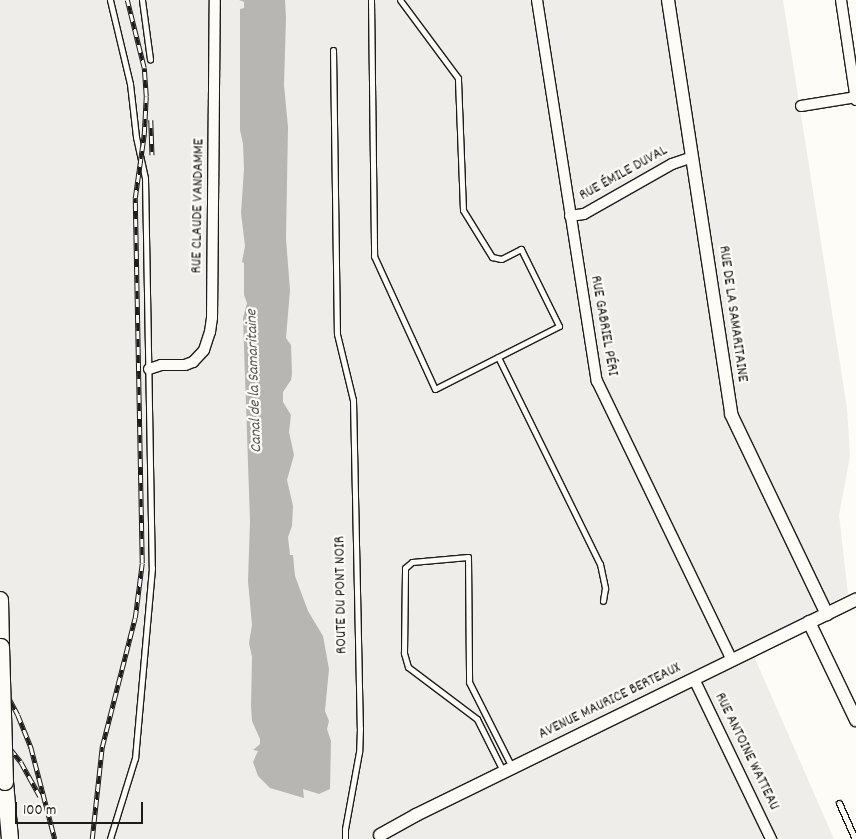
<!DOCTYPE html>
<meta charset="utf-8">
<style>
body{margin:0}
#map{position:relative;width:856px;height:839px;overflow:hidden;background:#fdfcf7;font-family:Dekko,sans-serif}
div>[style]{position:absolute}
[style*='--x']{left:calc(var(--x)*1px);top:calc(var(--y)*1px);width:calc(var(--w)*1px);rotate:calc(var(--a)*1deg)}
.built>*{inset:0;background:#eeede9}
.water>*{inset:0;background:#b7b6b2}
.roads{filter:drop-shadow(1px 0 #1c1c1c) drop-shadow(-1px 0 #1c1c1c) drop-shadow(0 1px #1c1c1c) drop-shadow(0 -1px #1c1c1c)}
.service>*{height:5px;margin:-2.5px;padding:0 2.5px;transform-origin:2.5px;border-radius:2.5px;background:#fdfcf7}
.minor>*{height:10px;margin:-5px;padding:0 5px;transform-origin:5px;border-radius:5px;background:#fdfcf7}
.tertiary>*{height:12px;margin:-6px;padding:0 6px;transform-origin:6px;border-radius:6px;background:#fdfcf7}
.primary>*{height:16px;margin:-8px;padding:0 8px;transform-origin:8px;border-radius:8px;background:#fdfcf7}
.rail>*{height:4.5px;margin-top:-2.25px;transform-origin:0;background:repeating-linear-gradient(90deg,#fdfcf7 0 8px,#1c1c1c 0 16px);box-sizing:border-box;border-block:1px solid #1c1c1c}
.bridges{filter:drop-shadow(1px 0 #1c1c1c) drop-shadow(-1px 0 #1c1c1c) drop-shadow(0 1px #1c1c1c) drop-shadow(0 -1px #1c1c1c)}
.primary-bridge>*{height:16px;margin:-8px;padding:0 8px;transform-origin:8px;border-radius:8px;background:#fdfcf7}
span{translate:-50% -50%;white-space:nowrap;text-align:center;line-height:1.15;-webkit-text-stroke:4.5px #fdfcf7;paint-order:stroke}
.street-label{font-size:15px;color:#1c1c1c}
.water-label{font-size:16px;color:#5a5a58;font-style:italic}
.scale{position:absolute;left:15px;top:802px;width:128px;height:22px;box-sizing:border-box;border:2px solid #1c1c1c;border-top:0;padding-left:6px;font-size:15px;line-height:18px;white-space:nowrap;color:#1c1c1c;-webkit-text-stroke:4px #fdfcf7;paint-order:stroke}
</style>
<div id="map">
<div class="built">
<div style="clip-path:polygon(0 0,783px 0,847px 408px,850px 456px,839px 515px,848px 594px,750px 647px,834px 839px,0 839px)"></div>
</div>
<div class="water">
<div style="clip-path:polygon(239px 0,285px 0,286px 18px,284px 85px,288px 127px,286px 239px,290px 290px,286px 338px,291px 345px,292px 374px,291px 380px,283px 392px,283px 402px,291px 415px,289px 432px,294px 455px,287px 480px,293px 506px,292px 526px,288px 537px,290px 555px,293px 555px,295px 576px,308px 611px,323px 636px,329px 669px,325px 711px,329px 721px,327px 729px,331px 741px,330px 789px,319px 794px,303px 789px,304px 798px,270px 788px,258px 776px,253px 762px,258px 751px,253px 750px,260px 744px,260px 739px,252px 721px,251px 706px,252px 657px,249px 643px,252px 625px,248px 581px,250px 521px,243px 318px,247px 303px,244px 295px,244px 263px,242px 262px,245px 246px,241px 213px,244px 169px,243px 144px,240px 130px,240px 9px,244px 8px,244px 2px)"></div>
</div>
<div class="roads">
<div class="service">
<div style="--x:110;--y:0;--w:86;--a:76.6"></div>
<div style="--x:130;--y:84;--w:53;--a:83.5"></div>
<div style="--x:136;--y:137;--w:42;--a:77.6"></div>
<div style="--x:145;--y:178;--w:390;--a:89"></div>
<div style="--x:152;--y:568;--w:191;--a:95.1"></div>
<div style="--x:135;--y:758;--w:85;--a:107.2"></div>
<div style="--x:142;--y:0;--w:60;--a:82.3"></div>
<div style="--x:371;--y:0;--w:256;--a:89.3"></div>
<div style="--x:374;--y:256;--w:146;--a:65.4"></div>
<div style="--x:435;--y:389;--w:139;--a:-26.9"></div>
<div style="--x:559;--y:326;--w:86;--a:-116.3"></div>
<div style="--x:521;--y:249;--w:22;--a:153"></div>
<div style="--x:501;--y:259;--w:9;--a:-167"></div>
<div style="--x:492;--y:257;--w:55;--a:-121.7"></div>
<div style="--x:463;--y:210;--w:132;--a:-92.2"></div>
<div style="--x:458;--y:78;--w:97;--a:-126.6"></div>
<div style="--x:333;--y:50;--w:284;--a:89.2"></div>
<div style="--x:337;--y:334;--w:68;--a:76.4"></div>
<div style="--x:353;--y:400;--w:328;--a:88.8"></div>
<div style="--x:360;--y:728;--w:24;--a:92"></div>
<div style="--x:359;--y:752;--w:78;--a:100.3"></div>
<div style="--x:345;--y:829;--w:10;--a:90"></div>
<div style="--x:498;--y:357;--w:231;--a:63.8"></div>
<div style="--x:600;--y:564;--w:25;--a:78"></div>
<div style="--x:605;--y:588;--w:13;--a:99"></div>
<div style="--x:503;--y:771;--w:58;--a:-116.6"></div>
<div style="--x:477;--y:719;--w:86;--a:-143"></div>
<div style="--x:408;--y:667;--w:15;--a:-106"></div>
<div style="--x:404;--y:653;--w:85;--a:-89.3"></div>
<div style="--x:405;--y:568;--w:9;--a:-41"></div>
<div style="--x:412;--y:562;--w:56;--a:-5.1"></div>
<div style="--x:468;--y:557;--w:125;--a:89.5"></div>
<div style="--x:469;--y:682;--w:95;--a:63.2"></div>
<div style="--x:839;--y:803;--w:39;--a:66"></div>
</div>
<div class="minor">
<div style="--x:537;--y:0;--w:386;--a:81.1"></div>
<div style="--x:597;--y:381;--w:310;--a:64.2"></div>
<div style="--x:841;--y:0;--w:101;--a:81.5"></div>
<div style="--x:801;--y:106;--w:56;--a:-9.3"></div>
<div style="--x:570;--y:216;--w:14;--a:-8"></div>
<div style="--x:584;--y:214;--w:101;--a:-29.6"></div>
<div style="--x:672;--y:164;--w:21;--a:-19"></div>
<div style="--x:149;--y:369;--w:13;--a:-18"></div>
<div style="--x:161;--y:365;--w:24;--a:0"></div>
<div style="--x:185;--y:365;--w:9;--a:-21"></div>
<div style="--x:193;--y:362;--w:16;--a:-47"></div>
<div style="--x:204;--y:350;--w:19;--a:-72"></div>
<div style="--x:210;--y:332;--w:14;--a:-82"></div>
<div style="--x:212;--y:318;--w:318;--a:-89.5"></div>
<div style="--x:694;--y:679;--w:178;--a:64.3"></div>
</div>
<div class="tertiary">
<div style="--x:668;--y:0;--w:419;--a:81.3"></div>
<div style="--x:731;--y:414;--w:222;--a:64.4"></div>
<div style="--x:809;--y:622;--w:109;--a:64.4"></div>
<div style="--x:380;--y:835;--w:41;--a:-29.1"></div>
<div style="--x:416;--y:815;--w:490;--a:-26.1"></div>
</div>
<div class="primary">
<div style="--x:0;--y:600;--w:47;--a:88.8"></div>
<div style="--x:5;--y:782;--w:57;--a:85"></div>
</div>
</div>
<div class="rail">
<div style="--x:151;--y:120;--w:35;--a:88"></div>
<div style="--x:0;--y:681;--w:38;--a:62"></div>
<div style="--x:18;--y:715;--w:35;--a:68"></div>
<div style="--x:31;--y:747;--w:95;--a:75.4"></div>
<div style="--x:0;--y:736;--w:33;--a:51"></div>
<div style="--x:21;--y:762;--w:39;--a:61"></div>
<div style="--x:92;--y:839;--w:93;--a:-83.8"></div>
<div style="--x:102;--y:747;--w:133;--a:-75.7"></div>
<div style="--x:135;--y:618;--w:55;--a:-82.7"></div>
<div style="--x:142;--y:563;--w:365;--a:-91.1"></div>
<div style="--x:135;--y:198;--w:64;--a:-81.9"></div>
<div style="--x:144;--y:135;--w:39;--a:-87"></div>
<div style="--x:146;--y:96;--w:28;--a:-94"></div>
<div style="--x:144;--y:68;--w:70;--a:-104"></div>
</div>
<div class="bridges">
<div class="primary-bridge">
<div style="--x:1;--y:647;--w:135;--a:88.3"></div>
</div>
</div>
<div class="street-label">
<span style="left:624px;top:174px;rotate:-29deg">RUE ÉMILE DUVAL</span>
<span style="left:199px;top:206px;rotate:-89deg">RUE CLAUDE VANDAMME</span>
<span style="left:732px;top:314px;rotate:82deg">RUE DE LA SAMARITAINE</span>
<span style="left:603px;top:326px;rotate:80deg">RUE GABRIEL PÉRI</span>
<span style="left:342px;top:595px;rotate:-91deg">ROUTE DU PONT NOIR</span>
<span style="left:610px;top:702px;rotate:-26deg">AVENUE MAURICE BERTEAUX</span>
<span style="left:746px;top:752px;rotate:64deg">RUE ANTOINE WATTEAU</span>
</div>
<div class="water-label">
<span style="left:255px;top:381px;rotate:-92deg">Canal de la Samaritaine</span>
</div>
<div class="scale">100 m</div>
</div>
